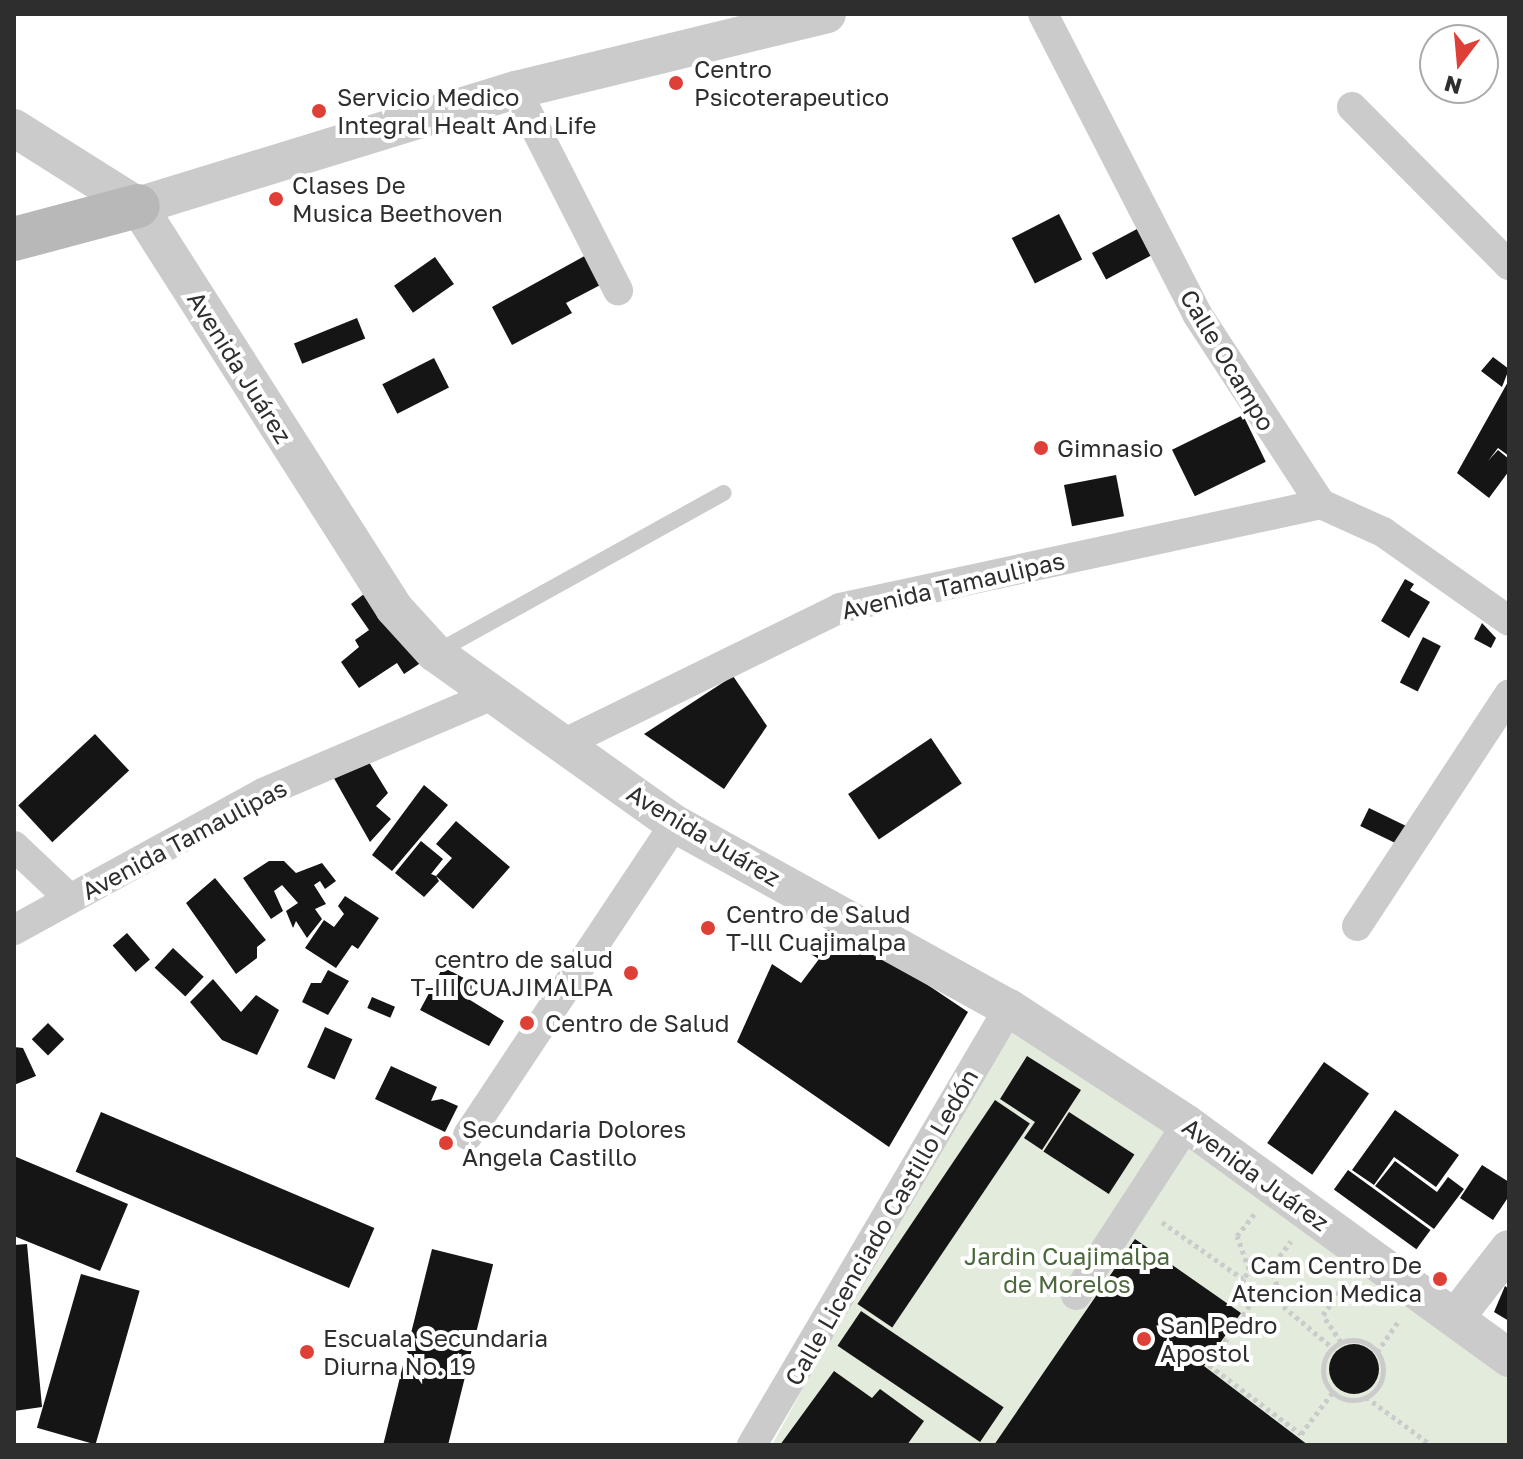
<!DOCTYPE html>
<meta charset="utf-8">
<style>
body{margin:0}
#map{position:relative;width:1523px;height:1459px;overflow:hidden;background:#fff;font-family:"Golos Text",sans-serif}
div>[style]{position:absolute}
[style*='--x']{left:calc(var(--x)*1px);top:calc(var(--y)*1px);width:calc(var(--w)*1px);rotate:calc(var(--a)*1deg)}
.green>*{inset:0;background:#e2ebdc}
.building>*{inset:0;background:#151515;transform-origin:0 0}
.round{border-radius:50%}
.path>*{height:5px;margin-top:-2.5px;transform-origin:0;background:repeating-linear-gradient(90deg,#cbcbcb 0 4px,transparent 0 8px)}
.path>.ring{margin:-2.5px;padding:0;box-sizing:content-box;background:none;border:5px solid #cbcbcb;border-radius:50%}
.service>*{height:16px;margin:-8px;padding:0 8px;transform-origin:8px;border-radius:8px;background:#cbcbcb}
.minor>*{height:30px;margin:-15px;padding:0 15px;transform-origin:15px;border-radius:15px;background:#cbcbcb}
.tertiary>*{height:38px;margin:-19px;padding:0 19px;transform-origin:19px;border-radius:19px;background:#cbcbcb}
.secondary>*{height:44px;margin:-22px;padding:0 22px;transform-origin:22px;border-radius:22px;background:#b8b8b8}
.dots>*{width:22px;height:22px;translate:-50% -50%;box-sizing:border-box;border:4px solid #fff;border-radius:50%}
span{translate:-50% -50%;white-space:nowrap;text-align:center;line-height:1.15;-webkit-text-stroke:8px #fff;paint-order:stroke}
.poi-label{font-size:24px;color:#2e2e2e}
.left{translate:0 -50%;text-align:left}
.right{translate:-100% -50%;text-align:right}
.street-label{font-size:24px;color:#2e2e2e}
.park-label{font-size:24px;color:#4c683d}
.frame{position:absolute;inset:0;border:16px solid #2e2e2e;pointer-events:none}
.north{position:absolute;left:1419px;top:24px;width:80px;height:80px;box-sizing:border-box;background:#fff;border:2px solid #ababab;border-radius:50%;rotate:196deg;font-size:22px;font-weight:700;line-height:32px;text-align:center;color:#2e2e2e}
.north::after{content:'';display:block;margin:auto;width:28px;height:36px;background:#de4037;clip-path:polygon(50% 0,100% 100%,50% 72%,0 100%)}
</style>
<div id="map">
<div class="green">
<div style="clip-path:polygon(1003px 1019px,1509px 1360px,1509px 1445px,772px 1445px)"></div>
</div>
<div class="building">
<div style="left:1059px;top:214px;width:51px;height:53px;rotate:63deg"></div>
<div style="left:1137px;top:229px;width:30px;height:51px;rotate:62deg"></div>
<div style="clip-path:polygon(590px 253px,606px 282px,566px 303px,572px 313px,512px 345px,492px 307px)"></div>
<div style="left:435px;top:257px;width:33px;height:50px;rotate:55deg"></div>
<div style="left:357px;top:318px;width:22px;height:68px;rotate:68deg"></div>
<div style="clip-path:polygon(1493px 357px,1509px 369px,1502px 387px,1481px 371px)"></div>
<div style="left:434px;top:358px;width:33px;height:58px;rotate:63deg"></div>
<div style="clip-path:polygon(1509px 380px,1509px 456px,1498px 448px,1488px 461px,1498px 450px,1509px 459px,1509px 471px,1489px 498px,1457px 473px)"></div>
<div style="left:1243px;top:415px;width:52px;height:79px;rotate:64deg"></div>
<div style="left:1116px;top:475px;width:42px;height:53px;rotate:79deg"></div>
<div style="clip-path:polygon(1405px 579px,1414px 584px,1410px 590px,1430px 602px,1409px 638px,1381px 621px)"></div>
<div style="clip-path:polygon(373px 587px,422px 662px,404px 674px,397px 663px,359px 688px,341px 662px,359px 647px,355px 640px,369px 630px,351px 604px)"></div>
<div style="clip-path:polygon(1482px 623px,1496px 638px,1491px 648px,1474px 639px)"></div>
<div style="left:1423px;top:637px;width:20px;height:51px;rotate:27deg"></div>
<div style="clip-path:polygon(733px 676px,767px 726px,724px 789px,644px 734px)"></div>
<div style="left:95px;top:734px;width:50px;height:105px;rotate:47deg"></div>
<div style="left:931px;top:738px;width:55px;height:100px;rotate:56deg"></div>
<div style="clip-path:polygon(364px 754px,388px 793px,376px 806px,391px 819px,370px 842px,331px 773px)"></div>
<div style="clip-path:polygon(424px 785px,448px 805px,392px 871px,372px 855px)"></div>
<div style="left:1369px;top:808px;width:43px;height:20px;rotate:26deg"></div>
<div style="clip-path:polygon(456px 821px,510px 867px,473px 909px,436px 876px,439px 881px,424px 897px,395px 873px,421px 841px,443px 859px,431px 874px,436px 876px,452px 858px,436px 844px)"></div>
<div style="clip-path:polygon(269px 861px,284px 861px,296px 873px,322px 863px,336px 881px,325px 889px,320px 881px,314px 885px,326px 904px,315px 909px,322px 919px,307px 938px,296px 921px,293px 928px,286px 911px,298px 903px,282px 885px,274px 891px,283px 911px,271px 919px,243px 878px)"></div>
<div style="clip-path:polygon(215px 878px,266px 940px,257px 947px,257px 958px,236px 974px,186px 903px)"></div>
<div style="clip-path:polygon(345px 896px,379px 918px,358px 949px,352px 945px,336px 968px,305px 948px,324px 920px,334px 927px,344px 914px,338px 906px)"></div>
<div style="clip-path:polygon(834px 922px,968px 1012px,889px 1147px,737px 1042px,772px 964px,801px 983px,819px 959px,809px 953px)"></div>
<div style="left:127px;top:933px;width:35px;height:19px;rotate:49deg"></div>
<div style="left:173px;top:948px;width:42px;height:27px;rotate:43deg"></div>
<div style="clip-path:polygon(443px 967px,477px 985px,470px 1000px,504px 1021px,489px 1046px,420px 1010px)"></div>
<div style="clip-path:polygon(328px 970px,349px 981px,328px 1015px,302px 1002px,311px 983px,321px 983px)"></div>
<div style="clip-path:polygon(213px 979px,241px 1012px,256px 995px,279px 1010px,257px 1055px,222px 1040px,190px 1002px)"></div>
<div style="left:372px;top:997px;width:25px;height:12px;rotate:23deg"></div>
<div style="left:48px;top:1023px;width:23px;height:23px;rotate:45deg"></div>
<div style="left:325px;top:1027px;width:30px;height:44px;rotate:24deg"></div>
<div style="clip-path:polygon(14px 1047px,23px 1048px,36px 1076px,14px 1085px)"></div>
<div style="clip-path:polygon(1027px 1056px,1081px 1090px,1042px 1150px,1024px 1138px,1035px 1122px,1000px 1099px)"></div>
<div style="left:1324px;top:1062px;width:55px;height:99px;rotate:35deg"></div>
<div style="clip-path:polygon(391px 1066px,437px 1087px,431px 1101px,442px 1099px,458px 1106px,445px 1132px,375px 1099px)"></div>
<div style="left:995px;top:1100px;width:42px;height:246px;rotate:34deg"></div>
<div style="clip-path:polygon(1395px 1110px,1459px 1155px,1436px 1187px,1394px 1157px,1374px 1185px,1352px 1170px)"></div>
<div style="left:101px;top:1112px;width:297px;height:65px;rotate:23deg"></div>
<div style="left:1069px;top:1112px;width:78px;height:47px;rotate:33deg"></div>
<div style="clip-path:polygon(14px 1156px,128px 1204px,100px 1271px,14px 1236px)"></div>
<div style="clip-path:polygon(1395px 1161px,1437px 1192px,1448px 1177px,1464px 1189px,1434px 1229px,1375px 1186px)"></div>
<div style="clip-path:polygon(1482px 1165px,1509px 1182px,1509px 1196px,1493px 1220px,1460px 1198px)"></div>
<div style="left:1348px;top:1170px;width:102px;height:24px;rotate:36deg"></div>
<div style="clip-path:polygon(1135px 1239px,1241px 1313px,1204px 1366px,1308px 1445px,994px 1445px)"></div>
<div style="clip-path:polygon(27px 1244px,42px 1407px,14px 1411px,14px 1245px)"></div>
<div style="left:432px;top:1249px;width:63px;height:203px;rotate:14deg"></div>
<div style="left:81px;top:1274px;width:61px;height:160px;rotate:16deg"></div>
<div style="clip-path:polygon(1505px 1286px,1509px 1289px,1509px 1321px,1494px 1312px)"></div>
<div style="left:861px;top:1311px;width:172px;height:42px;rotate:34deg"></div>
<div class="round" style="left:1329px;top:1344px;width:50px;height:50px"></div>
<div style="clip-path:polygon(834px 1371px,872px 1398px,880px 1389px,924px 1421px,907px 1445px,780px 1445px)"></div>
</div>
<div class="path">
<div style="--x:1162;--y:1222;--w:99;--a:35.1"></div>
<div style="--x:1249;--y:1269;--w:35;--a:-110"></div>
<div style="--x:1237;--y:1236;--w:28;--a:-52"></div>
<div style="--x:1270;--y:1269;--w:35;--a:-53"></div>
<div style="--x:1271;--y:1296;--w:13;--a:-61"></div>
<div style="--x:1277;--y:1285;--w:13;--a:-108"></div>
<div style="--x:1273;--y:1273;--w:22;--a:-164"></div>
<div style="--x:1252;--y:1267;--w:15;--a:127"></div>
<div style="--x:1243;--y:1279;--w:16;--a:76"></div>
<div style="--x:1247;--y:1295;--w:16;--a:18"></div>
<div style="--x:1262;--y:1300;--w:10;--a:-24"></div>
<div style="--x:1271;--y:1296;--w:81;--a:40"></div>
<div style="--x:1254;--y:1299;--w:80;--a:124.3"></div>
<div style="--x:1209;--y:1365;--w:115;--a:36.9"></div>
<div style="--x:1301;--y:1434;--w:53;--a:-52.7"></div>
<div class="ring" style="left:1323px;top:1340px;width:55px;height:55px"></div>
<div style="--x:1341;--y:1342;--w:32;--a:-124"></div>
<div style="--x:1323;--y:1315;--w:39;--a:-55"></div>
<div style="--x:1377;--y:1352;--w:40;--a:-55.1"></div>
<div style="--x:1366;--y:1397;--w:81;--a:36.4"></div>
</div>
<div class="service">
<div style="--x:435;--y:653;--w:330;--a:-29"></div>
</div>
<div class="minor">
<div style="--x:1043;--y:14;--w:337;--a:62.8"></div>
<div style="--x:1197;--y:314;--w:227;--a:56.9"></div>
<div style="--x:1321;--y:504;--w:68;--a:24.3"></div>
<div style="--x:1383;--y:532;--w:154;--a:35.2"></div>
<div style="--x:516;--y:90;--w:225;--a:63"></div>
<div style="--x:1352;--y:107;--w:223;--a:45.2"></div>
<div style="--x:563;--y:744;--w:309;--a:-26.1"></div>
<div style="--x:840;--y:608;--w:492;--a:-12.2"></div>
<div style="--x:14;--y:846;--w:77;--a:43.4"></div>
<div style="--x:1357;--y:926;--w:277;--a:-56.7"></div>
<div style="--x:14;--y:930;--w:286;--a:-28.8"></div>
<div style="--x:265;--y:792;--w:245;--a:-23.1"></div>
<div style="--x:468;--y:1135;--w:374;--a:-56.4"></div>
<div style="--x:1076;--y:1295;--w:204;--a:-57"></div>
<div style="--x:752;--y:1445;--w:507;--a:-59.54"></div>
</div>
<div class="tertiary">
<div style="--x:14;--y:128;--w:146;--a:32.2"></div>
<div style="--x:138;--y:206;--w:477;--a:57.5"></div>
<div style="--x:394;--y:608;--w:61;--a:47.7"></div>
<div style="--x:435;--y:653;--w:295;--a:35.5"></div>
<div style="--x:675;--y:824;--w:381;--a:28.9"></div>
<div style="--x:1009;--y:1008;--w:212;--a:33.1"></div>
<div style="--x:1187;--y:1124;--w:398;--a:36"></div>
<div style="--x:138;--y:206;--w:395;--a:-17.1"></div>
<div style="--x:516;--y:90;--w:320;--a:-13.7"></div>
<div style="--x:1456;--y:1317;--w:86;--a:-52.1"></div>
</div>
<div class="secondary">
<div style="--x:14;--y:239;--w:128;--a:-14.9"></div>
</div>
<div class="dots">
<div style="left:676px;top:83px;background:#de4037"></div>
<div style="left:319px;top:111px;background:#de4037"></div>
<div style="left:276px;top:199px;background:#de4037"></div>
<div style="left:1041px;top:448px;background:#de4037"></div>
<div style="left:708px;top:928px;background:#de4037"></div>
<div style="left:631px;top:973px;background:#de4037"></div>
<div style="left:527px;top:1023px;background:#de4037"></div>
<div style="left:446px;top:1143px;background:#de4037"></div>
<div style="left:1440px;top:1279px;background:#de4037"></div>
<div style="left:1144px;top:1339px;background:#de4037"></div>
<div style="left:307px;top:1352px;background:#de4037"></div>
</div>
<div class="poi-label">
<span class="left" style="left:694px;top:83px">Centro<br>Psicoterapeutico</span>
<span class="left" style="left:337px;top:111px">Servicio Medico<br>Integral Healt And Life</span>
<span class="left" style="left:292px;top:199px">Clases De<br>Musica Beethoven</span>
<span class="left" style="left:1057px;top:448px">Gimnasio</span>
<span class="left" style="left:726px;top:928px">Centro de Salud<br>T-lll Cuajimalpa</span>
<span class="right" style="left:613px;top:973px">centro de salud<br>T-III CUAJIMALPA</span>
<span class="left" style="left:545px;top:1023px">Centro de Salud</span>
<span class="left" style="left:462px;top:1143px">Secundaria Dolores<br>Angela Castillo</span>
<span class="right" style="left:1422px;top:1279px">Cam Centro De<br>Atencion Medica</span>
<span class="left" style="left:1160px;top:1339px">San Pedro<br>Apostol</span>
<span class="left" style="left:323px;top:1352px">Escuala Secundaria<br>Diurna No. 19</span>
</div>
<div class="street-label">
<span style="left:1228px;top:360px;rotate:59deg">Calle Ocampo</span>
<span style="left:240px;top:367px;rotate:58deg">Avenida Juárez</span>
<span style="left:953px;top:585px;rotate:-13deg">Avenida Tamaulipas</span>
<span style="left:704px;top:835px;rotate:31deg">Avenida Juárez</span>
<span style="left:184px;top:839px;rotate:-28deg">Avenida Tamaulipas</span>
<span style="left:1256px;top:1174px;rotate:36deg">Avenida Juárez</span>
<span style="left:881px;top:1227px;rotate:-60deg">Calle Licenciado Castillo Ledón</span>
</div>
<div class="park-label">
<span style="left:1067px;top:1270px">Jardin Cuajimalpa<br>de Morelos</span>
</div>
<div class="frame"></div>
<div class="north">N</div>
</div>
